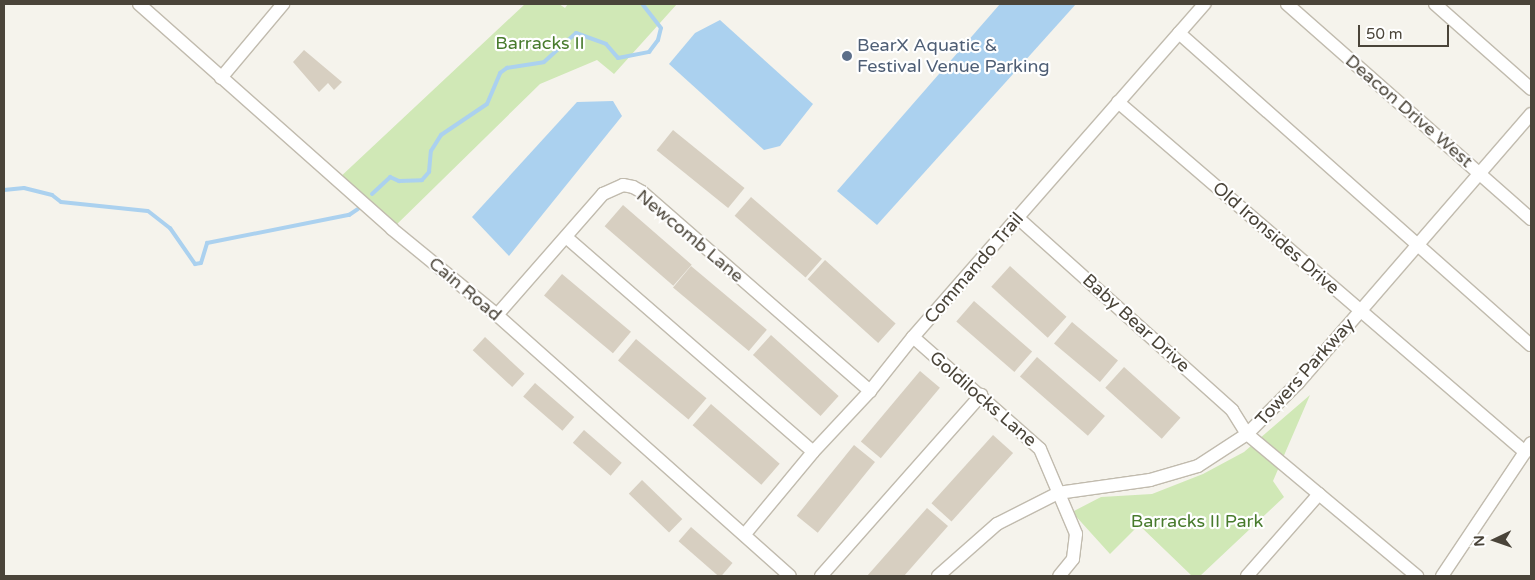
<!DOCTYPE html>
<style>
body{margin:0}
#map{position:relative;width:1535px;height:580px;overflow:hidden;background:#f5f3ec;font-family:"Varela Round",sans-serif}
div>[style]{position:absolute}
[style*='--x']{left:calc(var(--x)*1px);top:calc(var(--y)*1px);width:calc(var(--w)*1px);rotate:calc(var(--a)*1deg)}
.green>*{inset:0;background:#d0e8b6}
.water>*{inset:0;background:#abd1ef}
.stream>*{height:4px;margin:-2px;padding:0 2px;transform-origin:2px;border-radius:2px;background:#abd1ef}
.building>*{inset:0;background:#d7cfc1;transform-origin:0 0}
.roads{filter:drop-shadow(1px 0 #c1bbae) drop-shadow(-1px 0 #c1bbae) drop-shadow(0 1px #c1bbae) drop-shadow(0 -1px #c1bbae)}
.minor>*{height:12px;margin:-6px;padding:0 6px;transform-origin:6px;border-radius:6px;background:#fff}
.dots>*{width:14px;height:14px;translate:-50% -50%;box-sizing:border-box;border:2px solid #fff;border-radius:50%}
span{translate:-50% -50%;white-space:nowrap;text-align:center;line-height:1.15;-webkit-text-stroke:4.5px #fff;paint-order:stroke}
.park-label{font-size:18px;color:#487b2d}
.service-label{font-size:18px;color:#4e5e75}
.left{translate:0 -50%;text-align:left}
.street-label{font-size:18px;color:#4a4439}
.frame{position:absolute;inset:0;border:5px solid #4a4439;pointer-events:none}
.north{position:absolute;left:1470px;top:515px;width:50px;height:50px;-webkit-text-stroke:4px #fff;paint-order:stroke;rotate:267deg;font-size:14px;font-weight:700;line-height:20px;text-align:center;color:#4a4439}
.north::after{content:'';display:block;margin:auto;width:18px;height:22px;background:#4a4439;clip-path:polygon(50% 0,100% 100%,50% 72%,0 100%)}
.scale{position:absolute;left:1358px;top:25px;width:91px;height:22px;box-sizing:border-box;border:2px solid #4a4439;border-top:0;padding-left:6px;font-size:15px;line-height:18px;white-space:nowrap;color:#4a4439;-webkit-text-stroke:4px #fff;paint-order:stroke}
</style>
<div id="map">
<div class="green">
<div style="clip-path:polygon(525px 4px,559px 4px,565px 8px,568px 4px,677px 4px,614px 74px,597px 60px,540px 84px,392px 229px,337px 180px)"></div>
<div style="clip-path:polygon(1310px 395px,1273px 481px,1284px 497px,1200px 576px,1192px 576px,1139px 525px,1110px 554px,1072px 512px,1101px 497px,1152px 494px,1203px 474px,1244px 452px)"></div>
</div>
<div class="water">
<div style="clip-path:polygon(1000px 4px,1076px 4px,877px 225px,837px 191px)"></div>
<div style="clip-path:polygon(720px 20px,813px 104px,780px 146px,764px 150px,669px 64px,695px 33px)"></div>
<div style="clip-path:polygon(613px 101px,622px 116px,509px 256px,472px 217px,577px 102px)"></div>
</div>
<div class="stream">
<div style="--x:4;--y:190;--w:20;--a:-6"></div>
<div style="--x:24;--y:188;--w:29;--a:14"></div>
<div style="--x:52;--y:195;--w:11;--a:38"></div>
<div style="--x:61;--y:202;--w:87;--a:5.9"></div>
<div style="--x:148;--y:211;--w:28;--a:38"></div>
<div style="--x:170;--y:228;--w:44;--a:55.2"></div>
<div style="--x:195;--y:264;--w:6;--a:-9"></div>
<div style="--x:201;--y:263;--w:21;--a:-73"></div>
<div style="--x:207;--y:243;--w:145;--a:-11.2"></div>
<div style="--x:349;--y:215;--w:11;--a:-34"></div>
<div style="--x:372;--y:194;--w:25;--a:-43"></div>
<div style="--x:390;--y:177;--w:10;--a:24"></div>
<div style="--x:399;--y:181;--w:23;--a:-2"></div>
<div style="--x:422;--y:180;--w:11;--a:-49"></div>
<div style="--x:429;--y:172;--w:21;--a:-85"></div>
<div style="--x:431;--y:151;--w:19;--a:-58"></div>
<div style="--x:441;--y:135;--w:55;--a:-34"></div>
<div style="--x:487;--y:104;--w:34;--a:-67"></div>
<div style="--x:500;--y:73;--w:9;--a:-36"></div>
<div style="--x:507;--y:68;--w:37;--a:-9"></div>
<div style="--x:544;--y:62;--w:43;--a:-42.2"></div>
<div style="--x:576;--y:33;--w:32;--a:20"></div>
<div style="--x:606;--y:44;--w:18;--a:49"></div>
<div style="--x:618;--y:58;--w:32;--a:-11"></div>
<div style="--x:649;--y:52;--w:15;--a:-53"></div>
<div style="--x:658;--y:40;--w:12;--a:-76"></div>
<div style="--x:661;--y:28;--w:31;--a:-128"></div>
</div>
<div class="building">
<div style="clip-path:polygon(304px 50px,342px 82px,334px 90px,328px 83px,319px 92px,293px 62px)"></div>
<div style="left:673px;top:130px;width:92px;height:26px;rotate:39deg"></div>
<div style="left:751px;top:197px;width:94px;height:25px;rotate:41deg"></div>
<div style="left:623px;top:205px;width:91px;height:28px;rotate:41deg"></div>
<div style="left:825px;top:260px;width:95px;height:26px;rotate:42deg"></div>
<div style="left:691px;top:266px;width:99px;height:28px;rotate:40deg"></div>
<div style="left:1010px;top:266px;width:76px;height:28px;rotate:42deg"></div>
<div style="left:562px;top:274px;width:90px;height:28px;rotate:40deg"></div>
<div style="left:974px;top:301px;width:77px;height:27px;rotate:41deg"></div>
<div style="left:1072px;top:322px;width:60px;height:28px;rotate:40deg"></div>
<div style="left:771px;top:335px;width:91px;height:27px;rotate:42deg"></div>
<div style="left:485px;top:337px;width:54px;height:18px;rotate:43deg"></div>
<div style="left:636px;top:339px;width:92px;height:28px;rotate:40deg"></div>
<div style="left:1037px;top:357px;width:90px;height:26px;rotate:41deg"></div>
<div style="left:1124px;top:367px;width:76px;height:28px;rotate:42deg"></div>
<div style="left:920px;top:371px;width:26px;height:92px;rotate:40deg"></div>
<div style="left:535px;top:383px;width:52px;height:18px;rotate:41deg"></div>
<div style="left:711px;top:404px;width:91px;height:28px;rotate:41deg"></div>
<div style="left:584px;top:430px;width:50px;height:17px;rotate:41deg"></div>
<div style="left:993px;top:435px;width:27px;height:92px;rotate:42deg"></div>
<div style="left:854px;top:445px;width:27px;height:91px;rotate:39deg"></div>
<div style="left:642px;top:480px;width:56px;height:19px;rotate:44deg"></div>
<div style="clip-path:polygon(927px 508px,948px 526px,904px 576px,867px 576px)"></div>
<div style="left:691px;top:527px;width:55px;height:19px;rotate:41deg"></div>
</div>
<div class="roads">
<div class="minor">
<div style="--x:139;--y:4;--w:339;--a:41.6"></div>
<div style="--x:392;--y:229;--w:136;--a:39.3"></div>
<div style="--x:497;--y:315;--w:392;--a:41.7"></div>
<div style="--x:1287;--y:4;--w:325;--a:41.4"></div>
<div style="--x:1435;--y:4;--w:128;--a:41.5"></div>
<div style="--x:1179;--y:33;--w:470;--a:41.6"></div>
<div style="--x:221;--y:78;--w:97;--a:-50"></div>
<div style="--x:1118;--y:102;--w:537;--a:40.69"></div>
<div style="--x:1018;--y:218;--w:288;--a:41.9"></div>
<div style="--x:1232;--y:410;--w:28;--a:58"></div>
<div style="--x:1247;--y:434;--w:222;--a:39.9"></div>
<div style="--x:566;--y:237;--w:327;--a:41"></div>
<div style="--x:497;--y:315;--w:161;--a:-48.8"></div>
<div style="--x:603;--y:194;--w:22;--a:-24"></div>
<div style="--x:623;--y:185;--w:10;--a:11"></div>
<div style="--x:633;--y:187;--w:10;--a:29"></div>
<div style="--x:642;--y:192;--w:303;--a:41.1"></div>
<div style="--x:913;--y:337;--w:169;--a:41.4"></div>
<div style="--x:1040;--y:449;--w:92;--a:67"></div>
<div style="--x:1076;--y:534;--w:25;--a:97"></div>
<div style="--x:1073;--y:559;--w:22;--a:129"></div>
<div style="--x:745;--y:534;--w:107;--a:-50.3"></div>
<div style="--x:813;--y:452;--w:83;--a:-46.9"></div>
<div style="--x:870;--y:391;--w:69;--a:-51.5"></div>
<div style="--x:913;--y:337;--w:443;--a:-48.8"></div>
<div style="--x:821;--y:576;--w:242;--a:-48.5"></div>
<div style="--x:938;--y:576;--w:79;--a:-41.4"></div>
<div style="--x:997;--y:524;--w:68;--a:-26.9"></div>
<div style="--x:1058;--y:493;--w:93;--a:-8"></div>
<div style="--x:1150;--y:480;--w:50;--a:-16.3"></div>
<div style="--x:1198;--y:466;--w:59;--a:-33.1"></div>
<div style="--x:1247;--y:434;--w:72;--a:-45"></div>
<div style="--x:1298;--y:383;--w:356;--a:-49.1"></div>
<div style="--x:1247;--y:576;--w:109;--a:-48.7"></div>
<div style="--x:1442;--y:576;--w:160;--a:-56.2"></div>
</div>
</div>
<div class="dots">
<div style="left:847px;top:56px;background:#5c6f8a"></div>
</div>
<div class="park-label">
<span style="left:540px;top:43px">Barracks II</span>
<span style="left:1197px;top:521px">Barracks II Park</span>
</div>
<div class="service-label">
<span class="left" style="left:857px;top:56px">BearX Aquatic &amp;<br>Festival Venue Parking</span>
</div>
<div class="street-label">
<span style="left:1409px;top:111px;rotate:41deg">Deacon Drive West</span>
<span style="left:690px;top:236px;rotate:40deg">Newcomb Lane</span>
<span style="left:1276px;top:238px;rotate:41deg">Old Ironsides Drive</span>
<span style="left:974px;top:268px;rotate:-49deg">Commando Trail</span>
<span style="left:465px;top:289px;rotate:40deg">Cain Road</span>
<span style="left:1136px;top:323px;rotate:42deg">Baby Bear Drive</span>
<span style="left:1305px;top:372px;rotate:-48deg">Towers Parkway</span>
<span style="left:983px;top:399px;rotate:41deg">Goldilocks Lane</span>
</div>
<div class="frame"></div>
<div class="north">N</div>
<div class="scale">50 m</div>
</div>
